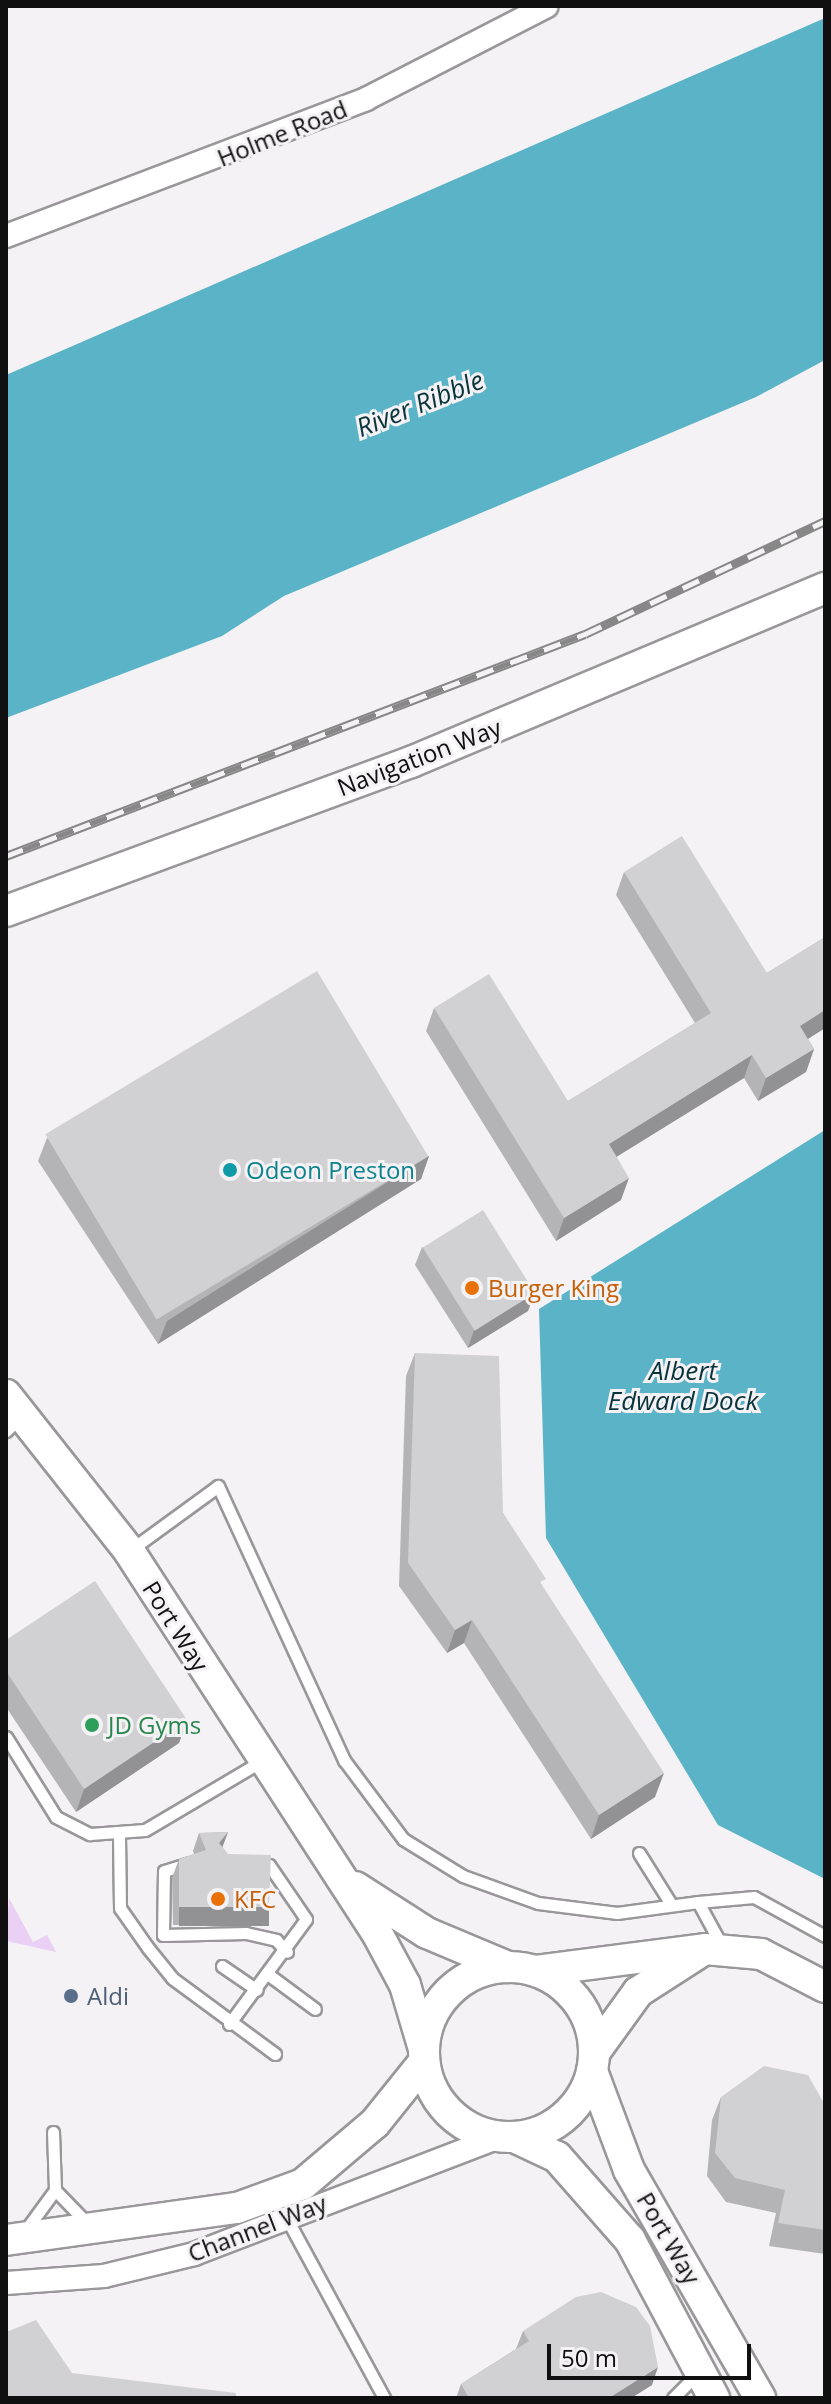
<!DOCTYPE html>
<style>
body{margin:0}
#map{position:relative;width:831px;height:2404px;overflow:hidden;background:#f4f2f4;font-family:"Open Sans",sans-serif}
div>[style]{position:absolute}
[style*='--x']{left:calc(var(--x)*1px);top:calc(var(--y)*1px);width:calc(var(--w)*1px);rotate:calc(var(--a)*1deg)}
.green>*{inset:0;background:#ebd0f6}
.water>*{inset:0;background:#5bb3c7}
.roads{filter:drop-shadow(2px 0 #999799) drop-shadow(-2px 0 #999799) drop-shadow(0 2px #999799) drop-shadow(0 -2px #999799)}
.lane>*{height:11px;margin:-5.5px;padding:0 5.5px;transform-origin:5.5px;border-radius:5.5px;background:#fff}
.street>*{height:22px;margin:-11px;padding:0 11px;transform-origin:11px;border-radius:11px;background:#fff}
.secondary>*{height:30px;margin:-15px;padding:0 15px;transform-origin:15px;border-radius:15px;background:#fff}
.secondary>.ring{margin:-15px;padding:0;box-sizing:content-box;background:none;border:30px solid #fff;border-radius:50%}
.rail>*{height:9px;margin-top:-4.5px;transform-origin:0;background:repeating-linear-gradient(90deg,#f4f2f4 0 18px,#888788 0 36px);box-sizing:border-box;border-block:2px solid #888788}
.wall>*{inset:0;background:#b4b3b5}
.shaded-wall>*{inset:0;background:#929294;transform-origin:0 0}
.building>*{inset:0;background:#d1d0d3;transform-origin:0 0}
.dots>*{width:22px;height:22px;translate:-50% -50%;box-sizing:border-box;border:4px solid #f4f2f4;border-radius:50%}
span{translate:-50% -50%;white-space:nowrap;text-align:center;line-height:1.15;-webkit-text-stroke:6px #f4f2f4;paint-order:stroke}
.street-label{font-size:24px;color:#101010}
.culture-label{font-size:24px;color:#0d838f}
.left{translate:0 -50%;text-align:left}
.food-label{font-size:24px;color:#c56008}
.leisure-label{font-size:24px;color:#27864d}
.service-label{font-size:24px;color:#4e5e75}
.water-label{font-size:26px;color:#08343c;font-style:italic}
.frame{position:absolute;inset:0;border:8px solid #101010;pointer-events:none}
.scale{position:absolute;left:547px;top:2344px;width:204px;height:36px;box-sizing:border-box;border:4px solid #101010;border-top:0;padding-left:10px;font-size:24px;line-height:28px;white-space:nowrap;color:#101010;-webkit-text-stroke:6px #f4f2f4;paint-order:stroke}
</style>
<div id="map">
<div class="green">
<div style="clip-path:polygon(9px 1898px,33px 1942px,47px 1935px,56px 1952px,6px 1941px)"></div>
</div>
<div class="water">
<div style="clip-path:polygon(825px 18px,825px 360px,756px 397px,284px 596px,222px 636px,6px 718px,6px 375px)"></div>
<div style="clip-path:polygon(825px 1130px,825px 1879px,718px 1825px,546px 1538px,539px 1309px)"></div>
</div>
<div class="roads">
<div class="lane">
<div style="--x:6;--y:1431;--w:23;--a:-45"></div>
<div style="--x:129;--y:1551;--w:110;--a:-36.1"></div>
<div style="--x:218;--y:1486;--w:302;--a:65.3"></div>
<div style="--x:344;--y:1760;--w:99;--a:53.2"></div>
<div style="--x:403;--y:1839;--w:70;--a:31.7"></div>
<div style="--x:463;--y:1876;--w:80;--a:19.8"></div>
<div style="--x:538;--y:1903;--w:80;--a:7.2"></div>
<div style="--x:617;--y:1913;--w:82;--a:-7.7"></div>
<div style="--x:698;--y:1902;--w:52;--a:61.5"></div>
<div style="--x:6;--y:1737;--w:94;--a:58"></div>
<div style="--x:56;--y:1817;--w:38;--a:27"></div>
<div style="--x:90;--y:1834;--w:55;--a:-4.2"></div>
<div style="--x:145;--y:1830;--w:134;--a:-30.6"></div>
<div style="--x:119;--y:1836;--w:72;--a:89.2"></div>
<div style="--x:120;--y:1908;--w:49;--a:55"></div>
<div style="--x:148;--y:1948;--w:38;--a:51"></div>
<div style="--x:172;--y:1978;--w:128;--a:36.4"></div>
<div style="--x:639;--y:1853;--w:60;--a:57.9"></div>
<div style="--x:190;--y:1863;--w:27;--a:163"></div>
<div style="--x:164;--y:1871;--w:64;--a:90.9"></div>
<div style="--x:163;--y:1935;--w:83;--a:-1.4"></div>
<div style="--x:246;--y:1933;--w:31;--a:13"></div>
<div style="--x:276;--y:1940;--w:16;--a:47"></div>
<div style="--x:698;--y:1902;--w:56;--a:-5.1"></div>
<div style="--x:754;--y:1897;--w:81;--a:28.8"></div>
<div style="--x:222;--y:1966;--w:42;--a:34.4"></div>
<div style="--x:269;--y:1975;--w:57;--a:36.5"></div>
<div style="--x:229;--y:2024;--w:130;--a:-53.7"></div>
<div style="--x:306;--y:1919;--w:65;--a:-124.4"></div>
<div style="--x:269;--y:1865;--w:10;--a:-174"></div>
<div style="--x:53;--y:2132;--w:58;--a:88"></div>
<div style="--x:55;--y:2190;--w:46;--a:45.9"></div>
<div style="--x:287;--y:2219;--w:204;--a:61.5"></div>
<div style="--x:25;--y:2231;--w:51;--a:-53.8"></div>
<div style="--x:673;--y:2398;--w:35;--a:-45"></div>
</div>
<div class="street">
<div style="--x:6;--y:236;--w:385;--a:-20.8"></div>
<div style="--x:366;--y:99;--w:203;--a:-27.2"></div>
<div style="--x:6;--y:2283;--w:98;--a:-4.1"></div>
<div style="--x:104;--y:2276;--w:93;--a:-13.7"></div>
<div style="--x:194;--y:2254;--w:327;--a:-21"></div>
</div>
<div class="secondary">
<div style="--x:6;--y:911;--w:432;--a:-20.2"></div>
<div style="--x:411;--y:762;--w:449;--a:-22.8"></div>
<div style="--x:6;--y:1395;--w:199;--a:51.7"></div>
<div style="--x:129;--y:1551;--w:455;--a:57"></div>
<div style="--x:377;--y:1933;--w:59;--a:61.7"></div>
<div style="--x:405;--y:1985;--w:67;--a:73.5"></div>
<div style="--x:355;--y:1887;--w:85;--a:32.6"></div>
<div style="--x:427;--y:1933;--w:88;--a:22.8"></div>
<div class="ring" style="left:424px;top:1967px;width:140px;height:140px"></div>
<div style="--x:536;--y:1971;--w:170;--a:-7.4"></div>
<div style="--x:705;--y:1949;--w:56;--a:5.1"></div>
<div style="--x:761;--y:1954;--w:72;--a:27.3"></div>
<div style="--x:594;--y:2053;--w:75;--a:-54.2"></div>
<div style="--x:638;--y:1992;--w:74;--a:-32.8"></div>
<div style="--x:592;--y:2071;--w:106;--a:69.5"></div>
<div style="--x:629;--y:2170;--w:263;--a:60.1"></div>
<div style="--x:514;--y:2137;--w:47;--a:24.9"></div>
<div style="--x:557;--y:2157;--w:111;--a:48.7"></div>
<div style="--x:630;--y:2240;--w:179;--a:62"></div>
<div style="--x:6;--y:2240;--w:233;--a:-7.9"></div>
<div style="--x:237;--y:2208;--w:70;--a:-20"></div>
<div style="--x:303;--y:2184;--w:94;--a:-40.3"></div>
<div style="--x:375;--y:2123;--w:78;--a:-51.2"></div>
</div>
</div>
<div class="rail">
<div style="--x:6;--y:856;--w:620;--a:-20.98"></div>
<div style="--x:585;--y:634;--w:265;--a:-25.2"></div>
</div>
<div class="wall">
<div style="clip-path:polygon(624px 872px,767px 973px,825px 937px,825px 1028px,808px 1039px,814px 1049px,806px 1072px,758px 1101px,744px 1078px,616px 1157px,621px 1200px,556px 1241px,426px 1031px,434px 1008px,568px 1101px,695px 1023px,616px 895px)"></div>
<div style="clip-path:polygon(47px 1138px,429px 1156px,421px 1179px,158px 1344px,38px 1161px)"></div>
<div style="clip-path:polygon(422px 1247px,528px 1311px,468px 1348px,415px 1265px)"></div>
<div style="clip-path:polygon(415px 1353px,503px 1513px,655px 1797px,591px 1839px,464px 1643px,447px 1653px,399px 1586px,406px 1376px)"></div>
<div style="clip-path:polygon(6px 1640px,187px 1720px,179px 1743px,76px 1812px,6px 1707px)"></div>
<div style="clip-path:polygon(228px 1832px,222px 1847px,269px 1907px,262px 1925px,173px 1925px,172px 1878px,179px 1859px,194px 1854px,193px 1851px,199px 1833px)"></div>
<div style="clip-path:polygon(721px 2097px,825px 2105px,825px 2254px,769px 2246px,776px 2213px,726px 2202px,707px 2176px,712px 2120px)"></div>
<div style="clip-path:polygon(523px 2331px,652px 2385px,631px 2398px,456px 2398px,461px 2384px,516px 2349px)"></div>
</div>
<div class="shaded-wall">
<div style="clip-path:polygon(825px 1010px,825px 1028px,792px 1049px,800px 1026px)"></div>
<div style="clip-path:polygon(814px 1049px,806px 1072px,758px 1101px,766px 1078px)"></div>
<div style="clip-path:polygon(752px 1055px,744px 1078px,600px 1167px,609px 1144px)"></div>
<div style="clip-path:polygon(429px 1156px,421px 1179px,158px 1344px,167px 1321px)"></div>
<div style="clip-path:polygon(629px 1178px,621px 1200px,556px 1241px,564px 1218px)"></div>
<div style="clip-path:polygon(535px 1293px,528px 1311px,468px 1348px,474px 1330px)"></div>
<div style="clip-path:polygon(472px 1620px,464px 1643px,447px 1653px,455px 1630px)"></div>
<div style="clip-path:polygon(187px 1720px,179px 1743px,76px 1812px,84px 1789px)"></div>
<div style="clip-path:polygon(664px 1773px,655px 1797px,591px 1839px,599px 1815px)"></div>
<div style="clip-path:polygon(228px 1832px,221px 1851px,219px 1843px)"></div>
<div style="left:179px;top:1907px;width:90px;height:19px"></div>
<div style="clip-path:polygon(658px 2367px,652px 2385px,631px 2398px,609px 2398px)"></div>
</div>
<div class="building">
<div style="clip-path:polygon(682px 836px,767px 973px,825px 937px,825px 1010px,800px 1026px,814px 1049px,766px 1078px,752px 1055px,609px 1144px,629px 1178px,564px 1218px,434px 1008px,489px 974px,568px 1101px,711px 1013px,624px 872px)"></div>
<div style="left:317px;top:971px;width:216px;height:317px;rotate:59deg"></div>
<div style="left:483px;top:1210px;width:98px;height:71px;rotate:58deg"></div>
<div style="clip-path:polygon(415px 1353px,499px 1356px,503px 1513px,546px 1579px,540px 1582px,664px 1773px,599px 1815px,472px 1620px,455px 1630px,408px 1563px)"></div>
<div style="clip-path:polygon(95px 1581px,187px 1720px,84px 1789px,6px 1671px,6px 1640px)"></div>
<div style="clip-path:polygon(228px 1832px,219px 1843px,228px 1854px,271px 1855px,269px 1907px,179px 1907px,179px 1859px,206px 1850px,199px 1833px)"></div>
<div style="clip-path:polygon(764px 2066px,808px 2075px,825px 2105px,825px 2230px,778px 2223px,785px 2190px,735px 2178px,715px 2153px,721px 2097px)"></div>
<div style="clip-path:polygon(601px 2292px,636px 2307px,650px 2326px,658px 2367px,609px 2398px,469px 2398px,461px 2384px,529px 2341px,523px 2331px,576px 2297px)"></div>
<div style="clip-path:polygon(36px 2320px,72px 2373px,236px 2393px,236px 2398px,6px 2398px,6px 2331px,9px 2331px)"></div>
</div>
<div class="dots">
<div style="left:230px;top:1170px;background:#0f9aa8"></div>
<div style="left:472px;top:1288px;background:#e8710a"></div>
<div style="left:92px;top:1725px;background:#2e9e5b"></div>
<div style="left:218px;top:1899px;background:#e8710a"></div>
<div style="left:71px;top:1996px;background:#5c6f8a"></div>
</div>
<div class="street-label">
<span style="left:282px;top:133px;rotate:-22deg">Holme Road</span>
<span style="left:419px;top:757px;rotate:-21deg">Navigation Way</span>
<span style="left:176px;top:1626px;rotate:58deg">Port Way</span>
<span style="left:257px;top:2228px;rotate:-21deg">Channel Way</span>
<span style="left:669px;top:2238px;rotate:60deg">Port Way</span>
</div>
<div class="culture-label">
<span class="left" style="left:246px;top:1170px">Odeon Preston</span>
</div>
<div class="food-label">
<span class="left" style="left:488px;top:1288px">Burger King</span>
<span class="left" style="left:234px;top:1899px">KFC</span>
</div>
<div class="leisure-label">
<span class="left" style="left:108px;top:1725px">JD Gyms</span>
</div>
<div class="service-label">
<span class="left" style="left:87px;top:1996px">Aldi</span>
</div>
<div class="water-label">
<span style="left:420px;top:404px;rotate:-22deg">River Ribble</span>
<span style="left:683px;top:1386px">Albert<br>Edward Dock</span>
</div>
<div class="frame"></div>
<div class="scale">50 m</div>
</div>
